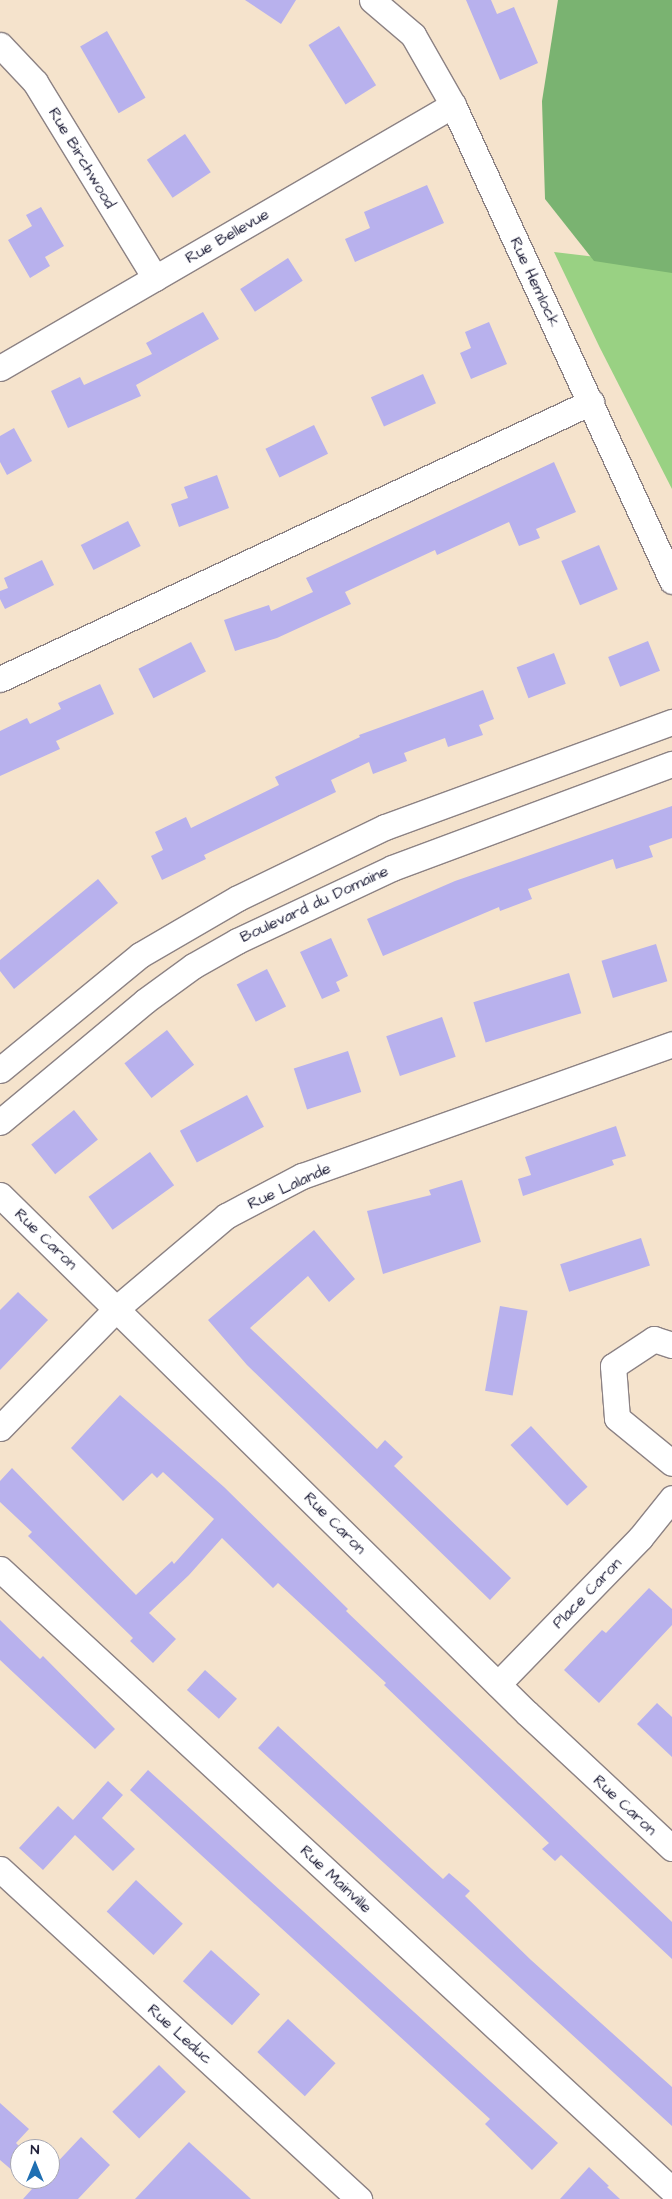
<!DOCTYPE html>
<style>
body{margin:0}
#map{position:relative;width:672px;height:2199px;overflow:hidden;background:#f5e3cc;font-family:"Architects Daughter",sans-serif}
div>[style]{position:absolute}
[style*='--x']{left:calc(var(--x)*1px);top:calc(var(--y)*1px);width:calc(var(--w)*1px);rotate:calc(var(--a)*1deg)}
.green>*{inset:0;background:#99d183}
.forest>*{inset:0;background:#7ab371}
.building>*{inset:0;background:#b8b1ed;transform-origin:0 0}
.roads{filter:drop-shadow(1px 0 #8c8284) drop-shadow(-1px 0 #8c8284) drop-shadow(0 1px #8c8284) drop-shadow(0 -1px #8c8284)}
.minor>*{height:25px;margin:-12.5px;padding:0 12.5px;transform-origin:12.5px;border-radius:12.5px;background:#fff}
span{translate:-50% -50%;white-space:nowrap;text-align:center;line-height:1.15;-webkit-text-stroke:4.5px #fff;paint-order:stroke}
.street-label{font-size:16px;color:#22223b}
.north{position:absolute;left:10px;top:2139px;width:50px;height:50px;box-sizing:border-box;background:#fff;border:1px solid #a7a7b1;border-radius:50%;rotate:0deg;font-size:14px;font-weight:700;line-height:20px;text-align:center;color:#22223b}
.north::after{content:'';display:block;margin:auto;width:18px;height:22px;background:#1f6fb2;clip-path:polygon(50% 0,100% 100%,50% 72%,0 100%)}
</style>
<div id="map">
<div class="green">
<div style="clip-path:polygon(554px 252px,672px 266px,672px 489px,600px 348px)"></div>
</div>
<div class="forest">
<div style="clip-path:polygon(558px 0,672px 0,672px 273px,594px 261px,545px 199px,542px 101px)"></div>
</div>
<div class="building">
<div style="clip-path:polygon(245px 0,296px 0,281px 24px)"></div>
<div style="clip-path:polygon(466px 0,491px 0,497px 14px,514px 7px,538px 63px,500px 80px)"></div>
<div style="left:339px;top:26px;width:70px;height:36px;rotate:58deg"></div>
<div style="left:107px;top:31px;width:77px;height:31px;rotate:60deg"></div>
<div style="left:185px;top:134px;width:46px;height:46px;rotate:56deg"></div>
<div style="clip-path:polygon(427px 185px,444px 223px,355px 262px,345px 239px,370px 228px,364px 212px)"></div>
<div style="clip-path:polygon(41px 207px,64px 246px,45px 257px,50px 266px,30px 278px,8px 240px,32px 226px,26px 215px)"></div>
<div style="left:288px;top:258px;width:27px;height:57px;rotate:57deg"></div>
<div style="clip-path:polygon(203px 312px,219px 339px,136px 385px,141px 396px,68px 428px,51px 391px,80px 377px,84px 385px,152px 354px,146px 343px)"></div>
<div style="clip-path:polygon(489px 322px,507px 364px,471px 379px,460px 353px,471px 348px,465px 332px)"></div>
<div style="left:423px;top:374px;width:32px;height:57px;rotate:66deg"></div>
<div style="left:314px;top:425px;width:32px;height:54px;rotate:64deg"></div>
<div style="clip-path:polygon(14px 428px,32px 461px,7px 475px,0 462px,0 436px)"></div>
<div style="clip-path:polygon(554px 462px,576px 512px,536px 529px,540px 538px,519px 546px,509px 522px,437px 555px,435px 550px,345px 592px,351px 604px,277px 638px,235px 651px,224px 620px,269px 605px,271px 611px,313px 592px,306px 578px)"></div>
<div style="clip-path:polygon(217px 475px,229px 508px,179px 527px,171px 504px,188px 498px,184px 487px)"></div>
<div style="left:128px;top:521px;width:28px;height:53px;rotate:63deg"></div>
<div style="left:599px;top:545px;width:48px;height:41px;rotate:67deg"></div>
<div style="clip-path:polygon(42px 560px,54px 585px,5px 609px,0 599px,0 591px,8px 588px,4px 578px)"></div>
<div style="left:648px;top:641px;width:32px;height:43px;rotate:68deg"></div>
<div style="left:191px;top:642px;width:33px;height:59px;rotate:63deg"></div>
<div style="left:554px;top:653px;width:33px;height:40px;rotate:69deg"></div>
<div style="clip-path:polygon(100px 684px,114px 714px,56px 741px,60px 749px,0 776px,0 731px,27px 718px,30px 724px,61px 709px,58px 703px)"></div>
<div style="clip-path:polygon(483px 690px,494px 719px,479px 725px,483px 735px,448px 747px,445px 738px,404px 753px,407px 761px,373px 774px,369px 762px,331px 780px,336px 792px,204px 855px,206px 859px,162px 880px,151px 856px,163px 850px,155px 832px,186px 817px,191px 828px,279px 785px,275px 777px,360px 737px,359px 735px)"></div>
<div style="clip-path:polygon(672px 806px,672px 838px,649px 846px,653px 857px,616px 869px,613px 859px,528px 889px,532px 899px,500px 911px,499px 907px,383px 956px,367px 919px,455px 881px)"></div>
<div style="clip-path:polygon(98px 879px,118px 903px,14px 989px,0 971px,0 960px)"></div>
<div style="clip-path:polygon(331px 938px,348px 976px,336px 982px,340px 991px,322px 999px,300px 952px)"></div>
<div style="left:656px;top:944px;width:39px;height:57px;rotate:73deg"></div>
<div style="left:267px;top:969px;width:42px;height:34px;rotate:63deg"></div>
<div style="left:569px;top:973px;width:42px;height:100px;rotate:73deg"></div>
<div style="left:442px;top:1017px;width:42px;height:59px;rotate:71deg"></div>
<div style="left:167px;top:1030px;width:44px;height:54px;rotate:52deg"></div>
<div style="left:348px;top:1051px;width:43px;height:57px;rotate:72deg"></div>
<div style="left:247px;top:1095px;width:36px;height:76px;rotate:62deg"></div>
<div style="left:74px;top:1110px;width:38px;height:55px;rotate:51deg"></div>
<div style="clip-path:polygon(616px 1126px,626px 1156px,612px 1160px,614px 1165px,523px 1196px,518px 1179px,531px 1175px,525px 1157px)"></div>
<div style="left:150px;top:1152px;width:41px;height:76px;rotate:54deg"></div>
<div style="clip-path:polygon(462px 1180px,481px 1242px,383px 1274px,367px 1211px,431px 1195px,429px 1190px)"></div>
<div style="clip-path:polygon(314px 1230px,355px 1279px,329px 1302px,308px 1276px,250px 1328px,377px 1449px,385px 1440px,403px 1457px,394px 1466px,511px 1578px,490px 1600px,247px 1365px,208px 1320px)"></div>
<div style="left:641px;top:1238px;width:29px;height:85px;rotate:72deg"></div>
<div style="clip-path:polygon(18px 1292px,48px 1320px,0 1370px,0 1310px)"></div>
<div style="left:500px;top:1306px;width:28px;height:86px;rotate:10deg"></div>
<div style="clip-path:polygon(120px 1395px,224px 1487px,348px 1609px,346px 1611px,672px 1922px,672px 1959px,561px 1855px,555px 1861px,542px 1849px,549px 1843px,384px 1685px,386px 1683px,278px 1583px,273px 1588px,222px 1538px,189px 1575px,149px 1613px,176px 1639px,153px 1663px,130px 1641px,133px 1638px,28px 1536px,32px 1532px,0 1502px,0 1481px,12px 1468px,136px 1595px,172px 1561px,174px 1564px,214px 1519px,163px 1472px,157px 1478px,152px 1473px,123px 1501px,71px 1448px)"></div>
<div style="left:531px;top:1426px;width:83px;height:28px;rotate:47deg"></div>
<div style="clip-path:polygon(649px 1588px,672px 1609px,672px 1625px,599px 1703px,564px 1670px,602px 1630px,606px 1633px)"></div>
<div style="clip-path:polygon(0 1620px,40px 1659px,43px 1656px,115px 1729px,95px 1749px,0 1660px)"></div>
<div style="left:205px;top:1670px;width:43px;height:27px;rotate:42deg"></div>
<div style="clip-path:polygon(657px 1703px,672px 1717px,672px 1757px,637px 1724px)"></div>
<div style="clip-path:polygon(278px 1726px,432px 1869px,443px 1879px,449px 1873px,470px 1891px,465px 1896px,531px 1960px,672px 2087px,672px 2126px,258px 1748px)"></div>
<div style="clip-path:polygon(148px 1770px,558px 2143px,532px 2170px,485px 2124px,490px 2119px,130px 1790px)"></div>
<div style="clip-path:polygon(108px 1781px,123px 1795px,102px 1818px,135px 1849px,113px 1871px,75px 1835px,43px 1870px,19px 1848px,58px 1806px,73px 1820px)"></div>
<div style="left:136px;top:1880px;width:64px;height:43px;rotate:43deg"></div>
<div style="left:211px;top:1950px;width:66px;height:42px;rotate:42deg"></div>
<div style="left:288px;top:2019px;width:65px;height:45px;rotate:43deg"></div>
<div style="left:159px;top:2065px;width:38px;height:66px;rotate:45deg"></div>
<div style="clip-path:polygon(0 2103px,29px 2129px,16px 2143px,22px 2149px,20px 2177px,0 2160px)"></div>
<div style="clip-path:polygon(81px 2137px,110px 2165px,78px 2199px,23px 2199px,32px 2189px,22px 2179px,50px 2179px,50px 2170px)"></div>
<div style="clip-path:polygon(189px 2142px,251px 2199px,135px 2199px)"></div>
<div style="clip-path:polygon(589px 2167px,609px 2186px,607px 2187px,620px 2199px,560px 2199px)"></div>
</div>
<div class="roads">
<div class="minor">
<div style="--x:372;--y:0;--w:54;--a:40.5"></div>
<div style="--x:413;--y:35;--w:81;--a:60.3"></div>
<div style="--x:453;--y:105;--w:524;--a:65.29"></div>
<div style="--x:0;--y:45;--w:51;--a:46.6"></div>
<div style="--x:35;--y:82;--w:230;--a:58.5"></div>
<div style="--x:0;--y:368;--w:524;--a:-30.14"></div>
<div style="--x:0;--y:679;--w:653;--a:-25.11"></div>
<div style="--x:0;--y:1070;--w:181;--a:-39.4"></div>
<div style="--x:140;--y:955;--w:113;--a:-30.2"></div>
<div style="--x:238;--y:898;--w:163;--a:-25.8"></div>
<div style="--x:385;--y:827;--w:306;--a:-20.1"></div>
<div style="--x:0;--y:1122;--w:189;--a:-39.8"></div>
<div style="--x:145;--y:1001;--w:59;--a:-36.1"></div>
<div style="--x:193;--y:966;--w:51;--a:-29.6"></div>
<div style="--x:237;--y:941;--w:171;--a:-25.2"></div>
<div style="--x:392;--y:868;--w:299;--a:-20.4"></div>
<div style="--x:0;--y:1195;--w:739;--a:44.51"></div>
<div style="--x:527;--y:1713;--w:198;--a:43"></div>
<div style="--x:672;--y:1345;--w:19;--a:-162"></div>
<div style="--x:654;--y:1339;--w:49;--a:146.6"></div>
<div style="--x:613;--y:1366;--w:52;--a:85.6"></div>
<div style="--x:617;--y:1418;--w:71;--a:39.3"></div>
<div style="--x:0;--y:1428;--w:168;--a:-45.7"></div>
<div style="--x:117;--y:1308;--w:143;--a:-40.2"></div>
<div style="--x:226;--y:1216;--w:86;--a:-27.8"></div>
<div style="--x:302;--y:1176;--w:393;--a:-19.6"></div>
<div style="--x:0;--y:1569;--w:915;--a:42.74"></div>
<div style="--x:498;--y:1684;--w:204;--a:-45.8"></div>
<div style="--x:640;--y:1538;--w:51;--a:-51.3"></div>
<div style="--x:0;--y:1869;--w:488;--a:42.6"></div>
</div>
</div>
<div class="street-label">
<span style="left:82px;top:158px;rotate:59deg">Rue Birchwood</span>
<span style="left:227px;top:236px;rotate:-30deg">Rue Bellevue</span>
<span style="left:535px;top:282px;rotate:65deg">Rue Hemlock</span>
<span style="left:314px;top:904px;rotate:-25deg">Boulevard du Domaine</span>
<span style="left:289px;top:1186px;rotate:-25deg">Rue Lalande</span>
<span style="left:46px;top:1239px;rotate:44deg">Rue Caron</span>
<span style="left:335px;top:1523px;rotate:45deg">Rue Caron</span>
<span style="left:587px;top:1593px;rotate:-46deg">Place Caron</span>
<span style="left:625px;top:1805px;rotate:43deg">Rue Caron</span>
<span style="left:336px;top:1879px;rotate:43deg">Rue Mainville</span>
<span style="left:180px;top:2034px;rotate:42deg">Rue Leduc</span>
</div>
<div class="north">N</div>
</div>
